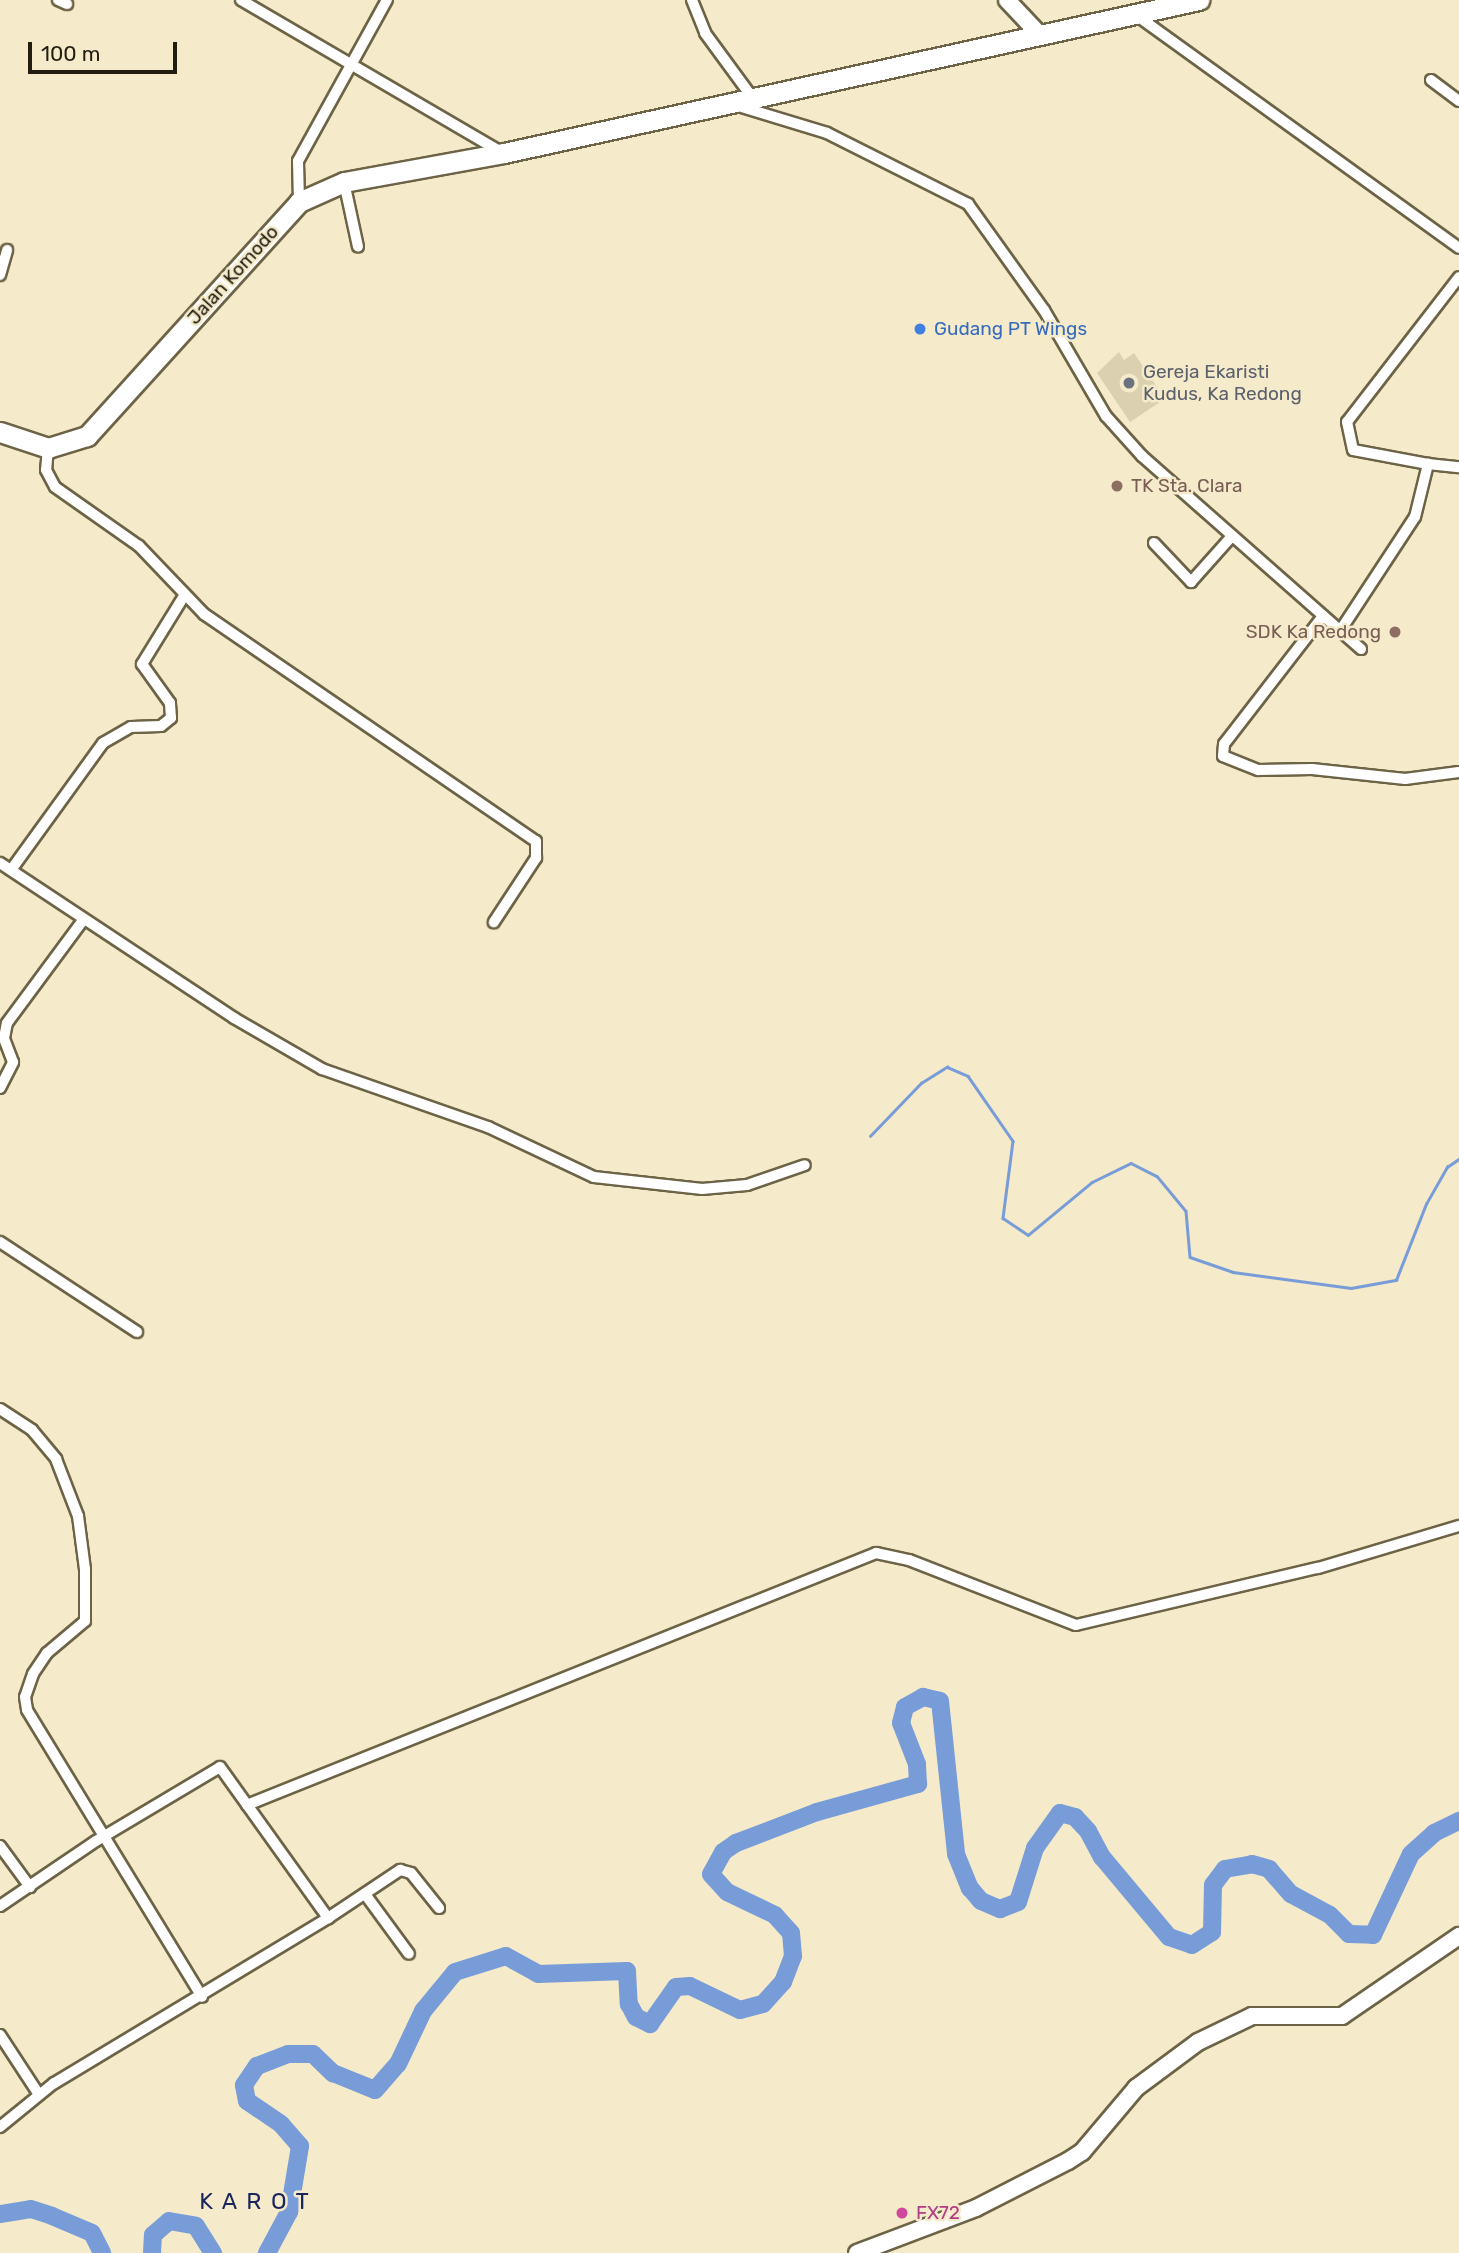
<!DOCTYPE html>
<style>
body{margin:0}
#map{position:relative;width:1459px;height:2253px;overflow:hidden;background:#f5eaca;font-family:Rubik,sans-serif}
div>[style]{position:absolute}
[style*='--x']{left:calc(var(--x)*1px);top:calc(var(--y)*1px);width:calc(var(--w)*1px);rotate:calc(var(--a)*1deg)}
.stream>*{height:2.5px;margin:-1.25px;padding:0 1.25px;transform-origin:1.25px;border-radius:1.25px;background:#779cd8}
.river>*{height:18px;margin:-9px;padding:0 9px;transform-origin:9px;border-radius:9px;background:#779cd8}
.building>*{inset:0;background:#dbd0b0}
.roads{filter:drop-shadow(2px 0 #6d6346) drop-shadow(-2px 0 #6d6346) drop-shadow(0 2px #6d6346) drop-shadow(0 -2px #6d6346)}
.street>*{height:10px;margin:-5px;padding:0 5px;transform-origin:5px;border-radius:5px;background:#fff}
.secondary>*{height:16px;margin:-8px;padding:0 8px;transform-origin:8px;border-radius:8px;background:#fff}
.highway>*{height:19px;margin:-9.5px;padding:0 9.5px;transform-origin:9.5px;border-radius:9.5px;background:#fff}
.dots>*{width:19px;height:19px;translate:-50% -50%;box-sizing:border-box;border:4px solid #f5eaca;border-radius:50%}
span{translate:-50% -50%;white-space:nowrap;text-align:center;line-height:1.15;-webkit-text-stroke:5px #f5eaca;paint-order:stroke}
.street-label{font-size:19px;color:#211d11}
.shop-label{font-size:19px;color:#366cbe}
.left{translate:0 -50%;text-align:left}
.worship-label{font-size:19px;color:#5b616d}
.education-label{font-size:19px;color:#785e54}
.right{translate:-100% -50%;text-align:right}
.hotel-label{font-size:19px;color:#b23c85}
.quarter-label{font-size:23px;color:#1a255d;letter-spacing:2px}
.scale{position:absolute;left:28px;top:42px;width:149px;height:32px;box-sizing:border-box;border:4px solid #211d11;border-top:0;padding-left:9px;font-size:21px;line-height:24px;white-space:nowrap;color:#211d11;-webkit-text-stroke:5px #f5eaca;paint-order:stroke}
</style>
<div id="map">
<div class="stream">
<div style="--x:870;--y:1136;--w:74;--a:-46.1"></div>
<div style="--x:921;--y:1083;--w:31;--a:-32"></div>
<div style="--x:947;--y:1067;--w:23;--a:23"></div>
<div style="--x:968;--y:1076;--w:79;--a:55.3"></div>
<div style="--x:1013;--y:1141;--w:78;--a:97.4"></div>
<div style="--x:1003;--y:1218;--w:30;--a:34"></div>
<div style="--x:1028;--y:1235;--w:83;--a:-39.6"></div>
<div style="--x:1092;--y:1182;--w:43;--a:-26"></div>
<div style="--x:1131;--y:1163;--w:29;--a:27"></div>
<div style="--x:1157;--y:1176;--w:45;--a:50.4"></div>
<div style="--x:1186;--y:1211;--w:46;--a:85"></div>
<div style="--x:1190;--y:1257;--w:46;--a:19.2"></div>
<div style="--x:1233;--y:1272;--w:119;--a:7.7"></div>
<div style="--x:1351;--y:1288;--w:46;--a:-10.1"></div>
<div style="--x:1396;--y:1280;--w:82;--a:-68.5"></div>
<div style="--x:1426;--y:1204;--w:43;--a:-60.4"></div>
<div style="--x:1447;--y:1167;--w:14;--a:-34"></div>
</div>
<div class="river">
<div style="--x:0;--y:2214;--w:31;--a:-9"></div>
<div style="--x:31;--y:2209;--w:22;--a:18"></div>
<div style="--x:52;--y:2216;--w:43;--a:23"></div>
<div style="--x:92;--y:2233;--w:22;--a:63"></div>
<div style="--x:152;--y:2253;--w:18;--a:-87"></div>
<div style="--x:153;--y:2235;--w:21;--a:-41"></div>
<div style="--x:169;--y:2221;--w:27;--a:10"></div>
<div style="--x:196;--y:2226;--w:32;--a:58"></div>
<div style="--x:267;--y:2253;--w:47;--a:-61.8"></div>
<div style="--x:289;--y:2212;--w:67;--a:-80.5"></div>
<div style="--x:300;--y:2146;--w:29;--a:-131"></div>
<div style="--x:281;--y:2124;--w:41;--a:-145.9"></div>
<div style="--x:247;--y:2101;--w:16;--a:-101"></div>
<div style="--x:244;--y:2085;--w:23;--a:-56"></div>
<div style="--x:257;--y:2066;--w:33;--a:-21"></div>
<div style="--x:288;--y:2054;--w:25;--a:0"></div>
<div style="--x:313;--y:2054;--w:28;--a:44"></div>
<div style="--x:333;--y:2073;--w:45;--a:22"></div>
<div style="--x:375;--y:2090;--w:35;--a:-49"></div>
<div style="--x:398;--y:2064;--w:59;--a:-64.7"></div>
<div style="--x:423;--y:2011;--w:50;--a:-50.6"></div>
<div style="--x:455;--y:1972;--w:53;--a:-17.4"></div>
<div style="--x:506;--y:1956;--w:37;--a:29"></div>
<div style="--x:538;--y:1974;--w:89;--a:-1.9"></div>
<div style="--x:627;--y:1971;--w:33;--a:87"></div>
<div style="--x:629;--y:2004;--w:15;--a:62"></div>
<div style="--x:636;--y:2017;--w:16;--a:27"></div>
<div style="--x:650;--y:2024;--w:45;--a:-54.9"></div>
<div style="--x:676;--y:1987;--w:14;--a:-4"></div>
<div style="--x:690;--y:1986;--w:55;--a:25.6"></div>
<div style="--x:740;--y:2010;--w:24;--a:-15"></div>
<div style="--x:763;--y:2004;--w:30;--a:-48"></div>
<div style="--x:783;--y:1982;--w:28;--a:-69"></div>
<div style="--x:793;--y:1956;--w:23;--a:-95"></div>
<div style="--x:791;--y:1933;--w:24;--a:-132"></div>
<div style="--x:775;--y:1915;--w:53;--a:-154.4"></div>
<div style="--x:727;--y:1892;--w:24;--a:-132"></div>
<div style="--x:711;--y:1874;--w:25;--a:-61"></div>
<div style="--x:723;--y:1852;--w:16;--a:-35"></div>
<div style="--x:736;--y:1843;--w:87;--a:-20.9"></div>
<div style="--x:817;--y:1812;--w:105;--a:-15.5"></div>
<div style="--x:918;--y:1784;--w:20;--a:-93"></div>
<div style="--x:917;--y:1764;--w:44;--a:-111.3"></div>
<div style="--x:901;--y:1723;--w:16;--a:-76"></div>
<div style="--x:905;--y:1707;--w:21;--a:-29"></div>
<div style="--x:923;--y:1697;--w:17;--a:13"></div>
<div style="--x:940;--y:1701;--w:154;--a:84"></div>
<div style="--x:956;--y:1854;--w:37;--a:68"></div>
<div style="--x:970;--y:1888;--w:17;--a:50"></div>
<div style="--x:981;--y:1901;--w:21;--a:23"></div>
<div style="--x:1000;--y:1909;--w:19;--a:-21"></div>
<div style="--x:1018;--y:1902;--w:57;--a:-72.5"></div>
<div style="--x:1035;--y:1848;--w:43;--a:-54.5"></div>
<div style="--x:1060;--y:1813;--w:16;--a:15"></div>
<div style="--x:1075;--y:1817;--w:19;--a:47"></div>
<div style="--x:1088;--y:1831;--w:30;--a:62"></div>
<div style="--x:1102;--y:1857;--w:104;--a:50.1"></div>
<div style="--x:1169;--y:1937;--w:24;--a:19"></div>
<div style="--x:1192;--y:1945;--w:24;--a:-33"></div>
<div style="--x:1212;--y:1932;--w:47;--a:-88.8"></div>
<div style="--x:1213;--y:1885;--w:20;--a:-53"></div>
<div style="--x:1225;--y:1869;--w:27;--a:-10"></div>
<div style="--x:1252;--y:1864;--w:18;--a:16"></div>
<div style="--x:1269;--y:1869;--w:33;--a:49"></div>
<div style="--x:1291;--y:1894;--w:44;--a:28.3"></div>
<div style="--x:1330;--y:1915;--w:27;--a:45"></div>
<div style="--x:1349;--y:1934;--w:24;--a:2"></div>
<div style="--x:1373;--y:1935;--w:89;--a:-64.9"></div>
<div style="--x:1411;--y:1854;--w:31;--a:-42"></div>
<div style="--x:1434;--y:1833;--w:28;--a:-26"></div>
</div>
<div class="building">
<div style="clip-path:polygon(1119px 352px,1124px 360px,1134px 353px,1161px 393px,1156px 396px,1160px 402px,1130px 422px,1097px 373px)"></div>
</div>
<div class="roads">
<div class="street">
<div style="--x:58;--y:0;--w:10;--a:24"></div>
<div style="--x:241;--y:0;--w:301;--a:30.3"></div>
<div style="--x:692;--y:0;--w:35;--a:68"></div>
<div style="--x:705;--y:33;--w:79;--a:53.7"></div>
<div style="--x:1136;--y:15;--w:398;--a:35.8"></div>
<div style="--x:1431;--y:80;--w:35;--a:37"></div>
<div style="--x:735;--y:105;--w:96;--a:16.9"></div>
<div style="--x:827;--y:133;--w:158;--a:26.7"></div>
<div style="--x:968;--y:204;--w:130;--a:54.4"></div>
<div style="--x:1044;--y:310;--w:123;--a:59.7"></div>
<div style="--x:1106;--y:416;--w:54;--a:48"></div>
<div style="--x:1142;--y:456;--w:292;--a:41.4"></div>
<div style="--x:344;--y:182;--w:66;--a:77.8"></div>
<div style="--x:299;--y:202;--w:41;--a:-91.4"></div>
<div style="--x:298;--y:161;--w:184;--a:-61.1"></div>
<div style="--x:0;--y:275;--w:26;--a:-74"></div>
<div style="--x:48;--y:448;--w:22;--a:95"></div>
<div style="--x:46;--y:470;--w:19;--a:62"></div>
<div style="--x:55;--y:487;--w:103;--a:35.1"></div>
<div style="--x:139;--y:546;--w:94;--a:46.3"></div>
<div style="--x:204;--y:614;--w:402;--a:34.4"></div>
<div style="--x:536;--y:841;--w:17;--a:90"></div>
<div style="--x:536;--y:858;--w:77;--a:123.3"></div>
<div style="--x:1428;--y:464;--w:76;--a:-169.4"></div>
<div style="--x:1353;--y:450;--w:29;--a:-102"></div>
<div style="--x:1347;--y:422;--w:183;--a:-52.3"></div>
<div style="--x:1154;--y:543;--w:54;--a:46.5"></div>
<div style="--x:1191;--y:582;--w:62;--a:-48.3"></div>
<div style="--x:1323;--y:616;--w:162;--a:127.7"></div>
<div style="--x:1224;--y:744;--w:12;--a:95"></div>
<div style="--x:1223;--y:756;--w:38;--a:22"></div>
<div style="--x:1258;--y:770;--w:54;--a:-1.1"></div>
<div style="--x:1312;--y:769;--w:94;--a:6.1"></div>
<div style="--x:1405;--y:779;--w:54;--a:-7.4"></div>
<div style="--x:1340;--y:631;--w:136;--a:-56.7"></div>
<div style="--x:1415;--y:517;--w:55;--a:-76.2"></div>
<div style="--x:1428;--y:464;--w:31;--a:6"></div>
<div style="--x:0;--y:863;--w:281;--a:33.5"></div>
<div style="--x:234;--y:1018;--w:102;--a:30.1"></div>
<div style="--x:322;--y:1069;--w:176;--a:19.3"></div>
<div style="--x:488;--y:1127;--w:117;--a:25.3"></div>
<div style="--x:594;--y:1177;--w:109;--a:6.3"></div>
<div style="--x:702;--y:1189;--w:45;--a:-5.1"></div>
<div style="--x:747;--y:1185;--w:61;--a:-19"></div>
<div style="--x:11;--y:870;--w:157;--a:-54.1"></div>
<div style="--x:103;--y:743;--w:32;--a:-30"></div>
<div style="--x:131;--y:727;--w:30;--a:-2"></div>
<div style="--x:161;--y:726;--w:13;--a:-39"></div>
<div style="--x:171;--y:718;--w:15;--a:-94"></div>
<div style="--x:170;--y:703;--w:48;--a:-125.7"></div>
<div style="--x:142;--y:664;--w:80;--a:-58.3"></div>
<div style="--x:0;--y:1088;--w:29;--a:-63"></div>
<div style="--x:13;--y:1062;--w:26;--a:-111"></div>
<div style="--x:4;--y:1038;--w:15;--a:-79"></div>
<div style="--x:7;--y:1023;--w:129;--a:-53.5"></div>
<div style="--x:0;--y:1242;--w:164;--a:33.3"></div>
<div style="--x:0;--y:1409;--w:38;--a:33"></div>
<div style="--x:32;--y:1430;--w:38;--a:50"></div>
<div style="--x:56;--y:1459;--w:61;--a:68.9"></div>
<div style="--x:78;--y:1516;--w:53;--a:82.5"></div>
<div style="--x:85;--y:1569;--w:52;--a:90"></div>
<div style="--x:85;--y:1621;--w:50;--a:139.9"></div>
<div style="--x:47;--y:1653;--w:25;--a:124"></div>
<div style="--x:33;--y:1674;--w:24;--a:109"></div>
<div style="--x:25;--y:1697;--w:13;--a:81"></div>
<div style="--x:27;--y:1710;--w:336;--a:58.6"></div>
<div style="--x:247;--y:1805;--w:678;--a:-21.83"></div>
<div style="--x:876;--y:1553;--w:34;--a:12"></div>
<div style="--x:909;--y:1560;--w:179;--a:21.3"></div>
<div style="--x:1076;--y:1625;--w:249;--a:-13.3"></div>
<div style="--x:1318;--y:1568;--w:147;--a:-16.6"></div>
<div style="--x:0;--y:1846;--w:51;--a:53.8"></div>
<div style="--x:365;--y:1894;--w:74;--a:53.7"></div>
<div style="--x:0;--y:1906;--w:116;--a:-34.1"></div>
<div style="--x:96;--y:1841;--w:144;--a:-30.8"></div>
<div style="--x:220;--y:1767;--w:186;--a:54.4"></div>
<div style="--x:328;--y:1918;--w:320;--a:148.9"></div>
<div style="--x:54;--y:2083;--w:70;--a:140.8"></div>
<div style="--x:328;--y:1918;--w:87;--a:-33.7"></div>
<div style="--x:400;--y:1870;--w:11;--a:15"></div>
<div style="--x:411;--y:1873;--w:45;--a:51.3"></div>
<div style="--x:0;--y:2035;--w:69;--a:56.8"></div>
</div>
<div class="secondary">
<div style="--x:1007;--y:0;--w:48;--a:46.7"></div>
<div style="--x:857;--y:2253;--w:127;--a:-20.7"></div>
<div style="--x:976;--y:2208;--w:103;--a:-27.1"></div>
<div style="--x:1068;--y:2161;--w:17;--a:-33"></div>
<div style="--x:1082;--y:2152;--w:84;--a:-49.8"></div>
<div style="--x:1136;--y:2088;--w:77;--a:-36.6"></div>
<div style="--x:1198;--y:2042;--w:60;--a:-25.7"></div>
<div style="--x:1252;--y:2016;--w:90;--a:0"></div>
<div style="--x:1342;--y:2016;--w:142;--a:-34.4"></div>
</div>
<div class="highway">
<div style="--x:0;--y:432;--w:51;--a:18.4"></div>
<div style="--x:48;--y:448;--w:41;--a:-17.1"></div>
<div style="--x:87;--y:436;--w:316;--a:-47.8"></div>
<div style="--x:299;--y:202;--w:49;--a:-24"></div>
<div style="--x:344;--y:182;--w:163;--a:-10.3"></div>
<div style="--x:504;--y:153;--w:712;--a:-12.42"></div>
</div>
</div>
<div class="dots">
<div style="left:920px;top:329px;background:#3f7fe0"></div>
<div style="left:1129px;top:383px;background:#6b7280"></div>
<div style="left:1117px;top:486px;background:#8d6e63"></div>
<div style="left:1395px;top:632px;background:#8d6e63"></div>
<div style="left:902px;top:2213px;background:#d1479c"></div>
</div>
<div class="street-label">
<span style="left:233px;top:275px;rotate:-48deg">Jalan Komodo</span>
</div>
<div class="shop-label">
<span class="left" style="left:934px;top:329px">Gudang PT Wings</span>
</div>
<div class="worship-label">
<span class="left" style="left:1143px;top:383px">Gereja Ekaristi<br>Kudus, Ka Redong</span>
</div>
<div class="education-label">
<span class="left" style="left:1131px;top:486px">TK Sta. Clara</span>
<span class="right" style="left:1381px;top:632px">SDK Ka Redong</span>
</div>
<div class="hotel-label">
<span class="left" style="left:916px;top:2213px">FX72</span>
</div>
<div class="quarter-label">
<span style="left:255px;top:2201px">K A R O T</span>
</div>
<div class="scale">100 m</div>
</div>
